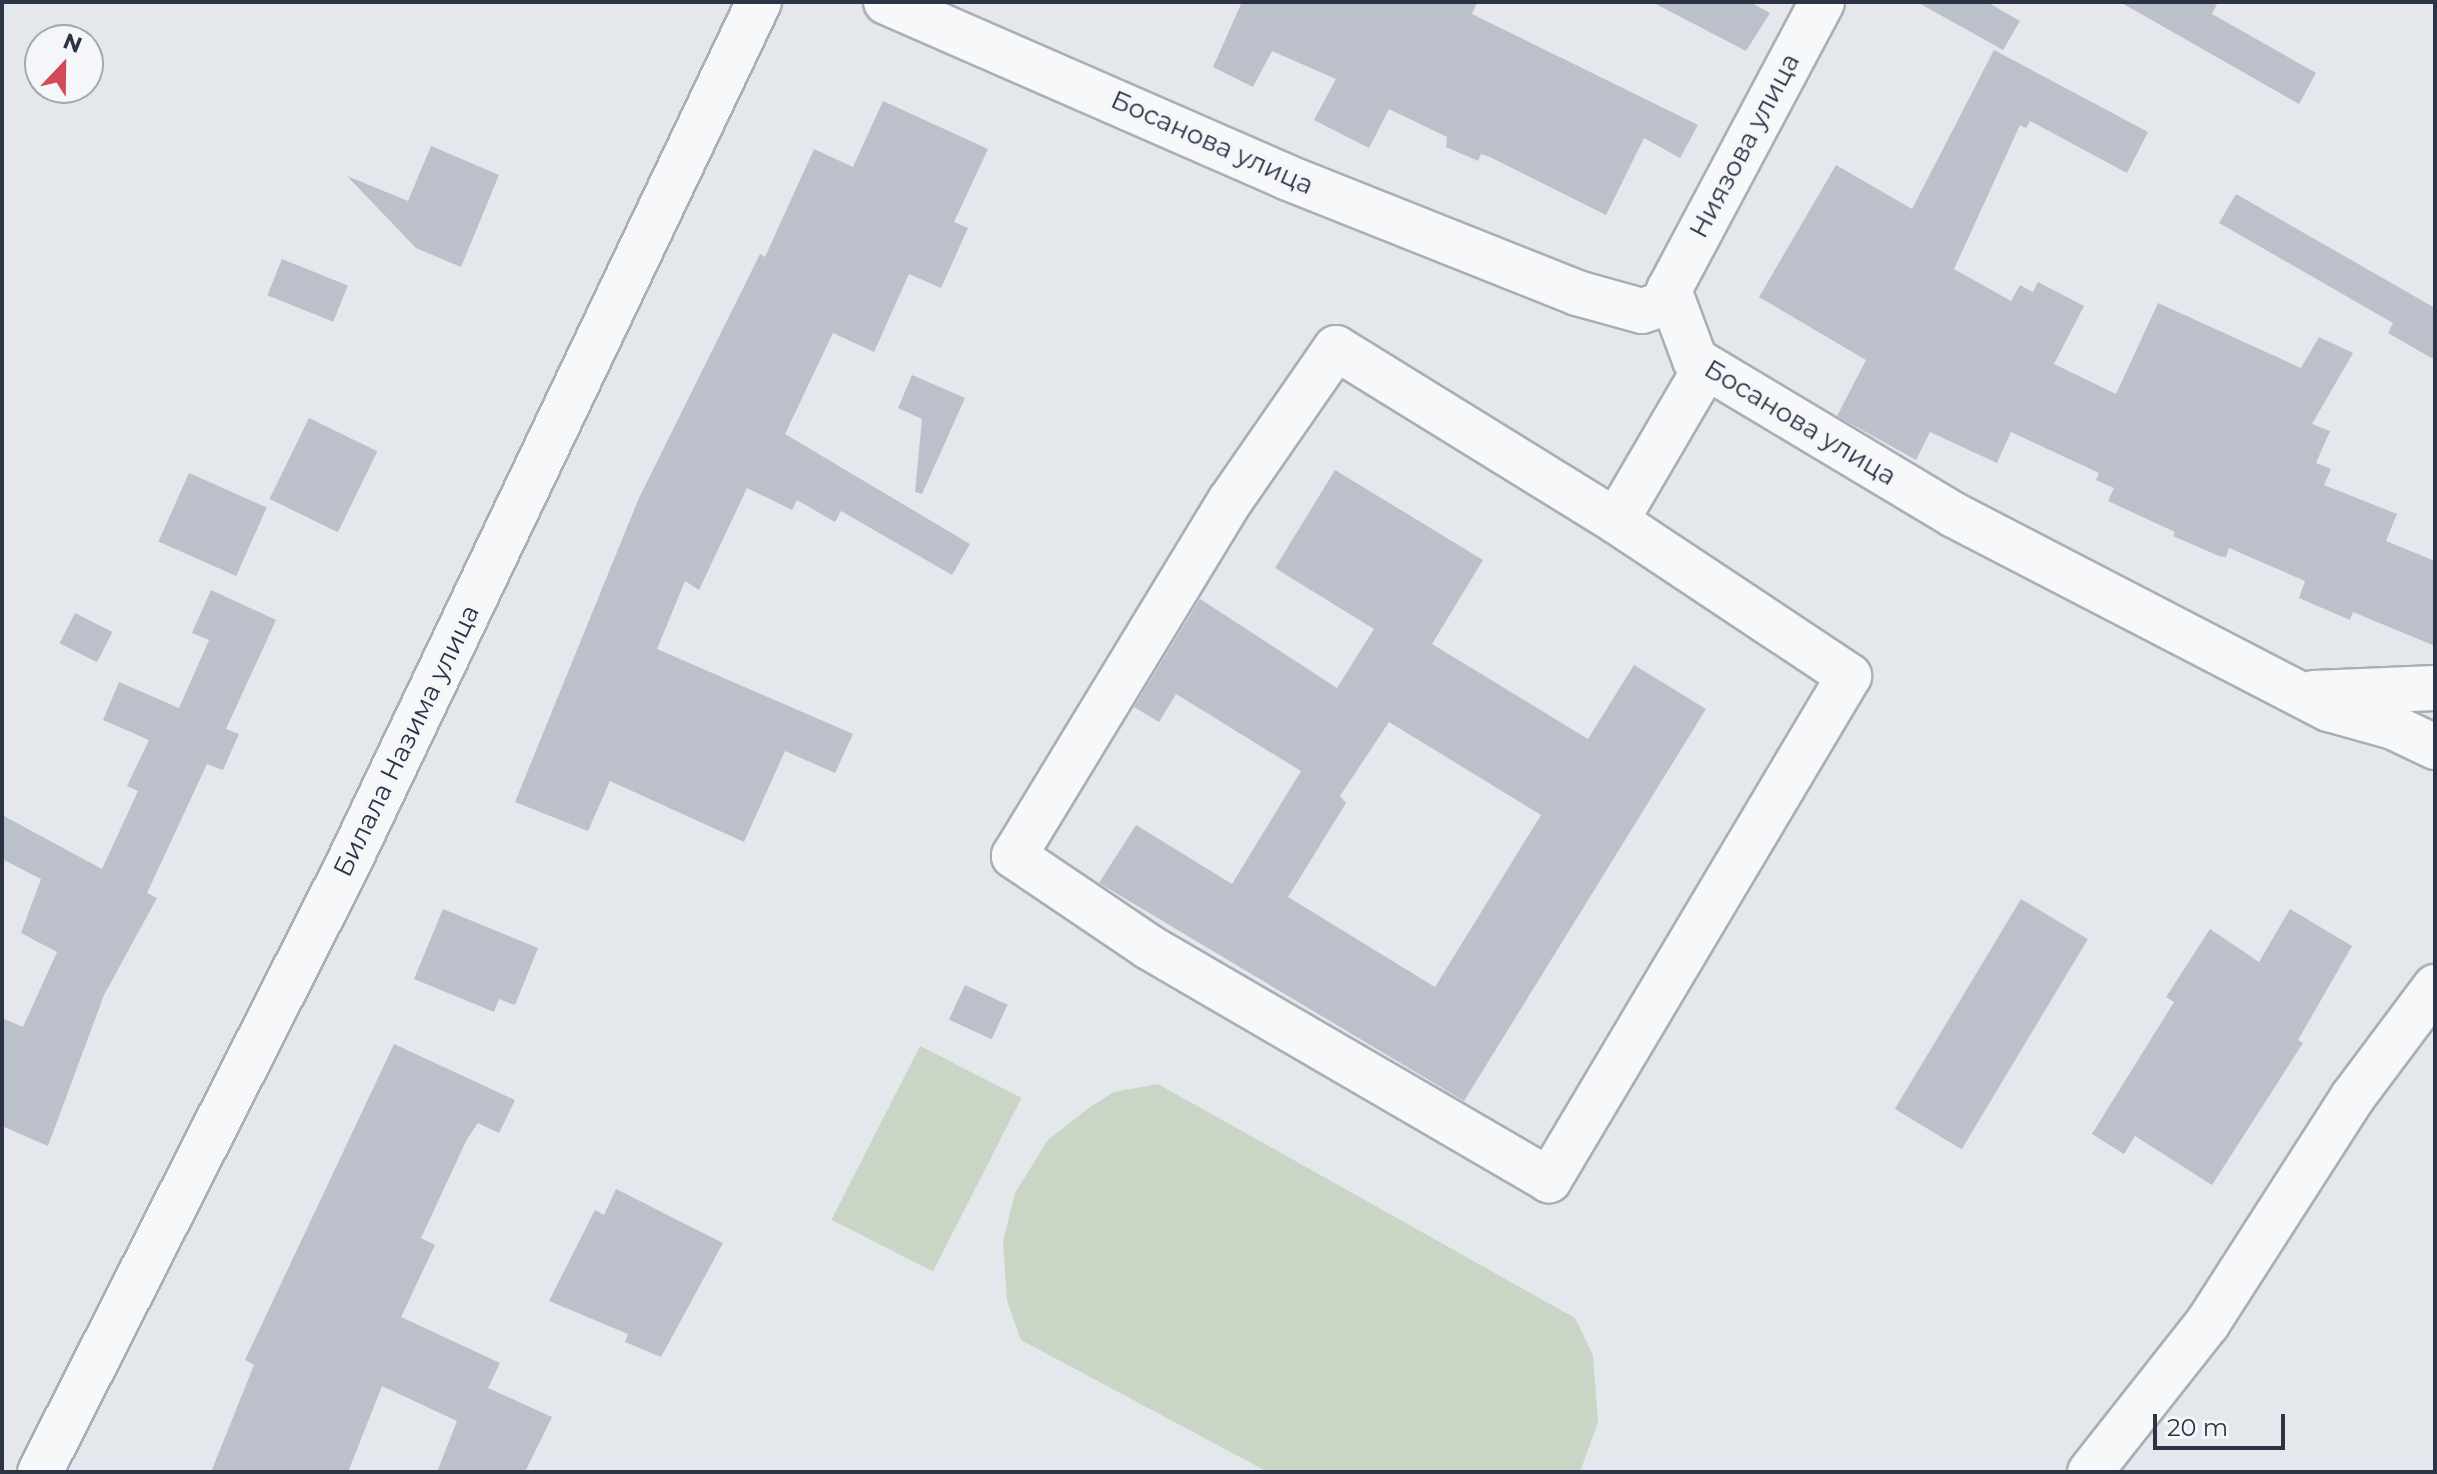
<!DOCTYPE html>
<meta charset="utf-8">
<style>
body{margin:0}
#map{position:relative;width:2437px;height:1474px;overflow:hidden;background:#e4e7ec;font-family:Montserrat,sans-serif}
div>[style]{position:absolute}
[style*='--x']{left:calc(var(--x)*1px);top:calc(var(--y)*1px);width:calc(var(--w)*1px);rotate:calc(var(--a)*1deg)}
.green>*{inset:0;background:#c9d6c5;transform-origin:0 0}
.building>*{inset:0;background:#bbc0ca;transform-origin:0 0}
.roads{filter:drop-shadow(2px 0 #a9aeb7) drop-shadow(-2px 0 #a9aeb7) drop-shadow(0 2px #a9aeb7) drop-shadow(0 -2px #a9aeb7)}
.minor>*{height:44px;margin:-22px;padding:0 22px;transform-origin:22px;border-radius:22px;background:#f7f8fa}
span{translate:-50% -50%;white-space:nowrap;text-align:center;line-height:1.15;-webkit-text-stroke:6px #f4f6f9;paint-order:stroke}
.street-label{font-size:26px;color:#2b3445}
.frame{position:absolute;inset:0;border:4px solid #2b3445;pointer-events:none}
.north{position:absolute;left:24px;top:24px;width:80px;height:80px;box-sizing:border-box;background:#f4f6f9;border:2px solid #a4a8b1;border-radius:50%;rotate:22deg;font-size:22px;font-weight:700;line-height:32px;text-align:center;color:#2b3445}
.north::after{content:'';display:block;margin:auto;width:28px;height:36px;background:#d1495b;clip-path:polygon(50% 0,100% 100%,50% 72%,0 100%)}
.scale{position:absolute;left:2153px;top:1414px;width:132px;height:36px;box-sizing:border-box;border:4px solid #2b3445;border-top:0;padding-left:10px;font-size:24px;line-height:28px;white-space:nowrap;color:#2b3445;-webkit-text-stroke:6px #f4f6f9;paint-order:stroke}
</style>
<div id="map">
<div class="green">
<div style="left:920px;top:1046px;width:114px;height:195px;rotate:27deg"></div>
<div style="clip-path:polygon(1158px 1084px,1575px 1318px,1593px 1355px,1598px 1422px,1580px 1472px,1268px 1472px,1021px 1340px,1007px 1301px,1003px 1241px,1015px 1193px,1048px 1140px,1090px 1107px,1114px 1092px)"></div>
</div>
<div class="building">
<div style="clip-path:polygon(1242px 2px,1477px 2px,1472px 14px,1698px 125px,1680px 158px,1644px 138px,1606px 215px,1490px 157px,1481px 154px,1478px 161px,1446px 147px,1447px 137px,1389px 109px,1369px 148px,1314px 120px,1336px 79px,1272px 51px,1253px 87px,1213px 67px)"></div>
<div style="clip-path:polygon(1652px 2px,1750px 2px,1770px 13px,1746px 51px)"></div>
<div style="clip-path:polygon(1917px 2px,1987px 2px,2020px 21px,2003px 50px)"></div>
<div style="clip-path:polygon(2120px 2px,2218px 2px,2212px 14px,2316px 73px,2299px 104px)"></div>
<div style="clip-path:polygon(1994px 50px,2148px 132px,2127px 173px,2030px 121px,2026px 128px,2020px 125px,1954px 269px,2011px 301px,2020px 285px,2033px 292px,2038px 282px,2084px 306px,2054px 364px,2116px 394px,2158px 303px,2301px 368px,2319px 337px,2353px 353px,2312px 424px,2330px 431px,2316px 463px,2331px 469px,2324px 485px,2397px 514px,2386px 541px,2435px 561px,2435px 646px,2353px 612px,2350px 620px,2299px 598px,2305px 581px,2229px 548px,2226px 557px,2219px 556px,2173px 536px,2175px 532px,2108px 501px,2114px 488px,2096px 480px,2099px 473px,2011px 432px,1997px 463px,1930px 432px,1916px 460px,1837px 416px,1866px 360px,1759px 297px,1836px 165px,1912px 209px)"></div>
<div style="clip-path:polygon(883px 101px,988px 149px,954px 222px,968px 228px,941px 288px,909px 274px,874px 352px,833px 333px,785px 434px,970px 544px,952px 575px,841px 511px,835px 522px,797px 500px,792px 510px,747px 488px,699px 590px,685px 581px,657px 649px,853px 734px,835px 773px,785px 751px,744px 842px,610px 781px,588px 831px,515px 802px,639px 498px,760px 254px,765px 257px,814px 149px,853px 167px)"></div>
<div style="clip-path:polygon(431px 146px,499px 175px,461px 267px,416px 248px,347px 176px,408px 201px)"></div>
<div style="clip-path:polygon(2236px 194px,2435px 308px,2435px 360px,2388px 333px,2393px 323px,2219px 223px)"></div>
<div style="left:282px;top:259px;width:71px;height:39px;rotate:22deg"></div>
<div style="clip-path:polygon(912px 375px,965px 398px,922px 494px,915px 492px,922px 419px,898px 408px)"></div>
<div style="left:309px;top:418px;width:76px;height:90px;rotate:26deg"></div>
<div style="clip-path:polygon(evenodd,1335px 470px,1483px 560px,1432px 644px,1588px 739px,1634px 665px,1706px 709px,1464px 1101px,1099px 883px,1136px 825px,1232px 884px,1301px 771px,1176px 694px,1159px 722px,1134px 707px,1200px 599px,1337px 688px,1374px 629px,1275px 568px,1335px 470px,1389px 722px,1541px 815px,1435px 987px,1288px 897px,1346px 803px,1340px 796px,1389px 722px)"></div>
<div style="left:189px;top:473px;width:85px;height:75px;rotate:24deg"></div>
<div style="clip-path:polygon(211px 590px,276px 620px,226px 729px,239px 734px,223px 770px,207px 764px,147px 893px,157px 898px,104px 995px,48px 1146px,2px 1126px,2px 1018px,23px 1027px,57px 952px,21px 933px,41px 879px,2px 859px,2px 815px,102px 869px,138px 791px,127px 786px,149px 740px,103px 720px,119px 682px,179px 708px,209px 640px,192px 633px)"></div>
<div style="left:75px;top:613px;width:42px;height:34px;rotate:27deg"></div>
<div style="left:2021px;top:899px;width:78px;height:245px;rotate:31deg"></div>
<div style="clip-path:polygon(443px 909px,538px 948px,515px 1005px,499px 999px,494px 1012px,414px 979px)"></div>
<div style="clip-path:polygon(2290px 909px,2352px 946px,2298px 1040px,2303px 1043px,2212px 1185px,2135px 1136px,2124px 1154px,2092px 1134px,2174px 1002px,2166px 997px,2210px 929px,2259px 962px)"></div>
<div style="left:965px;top:985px;width:47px;height:38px;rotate:25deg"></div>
<div style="clip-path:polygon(394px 1044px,515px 1100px,499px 1133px,478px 1123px,467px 1139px,421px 1238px,435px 1245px,401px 1317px,500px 1363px,488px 1388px,552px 1417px,525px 1472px,437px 1472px,457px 1421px,382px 1386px,348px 1472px,211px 1472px,254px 1365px,245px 1360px)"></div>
<div style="clip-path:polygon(616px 1189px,723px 1243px,661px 1357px,625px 1342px,628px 1334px,549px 1301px,595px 1210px,604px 1215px)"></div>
</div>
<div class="roads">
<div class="minor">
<div style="--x:886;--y:2;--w:437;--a:23.6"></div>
<div style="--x:1286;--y:177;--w:313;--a:21.7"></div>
<div style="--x:1577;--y:293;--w:67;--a:15.5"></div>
<div style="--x:1642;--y:311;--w:24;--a:-19"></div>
<div style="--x:1665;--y:303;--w:14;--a:-73"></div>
<div style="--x:1669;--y:290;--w:75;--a:69.6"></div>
<div style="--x:1695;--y:360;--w:302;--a:30.9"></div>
<div style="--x:1954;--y:515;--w:422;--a:27.4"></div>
<div style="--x:2329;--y:709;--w:66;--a:15.7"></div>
<div style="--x:2393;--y:727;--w:47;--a:25.5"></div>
<div style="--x:1669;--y:290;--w:326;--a:-62"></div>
<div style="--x:1616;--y:521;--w:280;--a:33.6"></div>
<div style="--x:1849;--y:676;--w:587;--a:120.76"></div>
<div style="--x:1549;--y:1180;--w:463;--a:-149.8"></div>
<div style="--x:1149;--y:947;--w:163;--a:-146"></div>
<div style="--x:1014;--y:856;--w:416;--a:-58.7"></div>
<div style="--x:1230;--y:501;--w:186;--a:-55.3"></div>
<div style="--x:1336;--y:348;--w:329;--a:31.7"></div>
<div style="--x:1616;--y:521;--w:178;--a:-59.7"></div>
<div style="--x:2314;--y:693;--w:121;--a:-2.4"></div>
<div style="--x:40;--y:1472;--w:682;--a:-63.13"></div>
<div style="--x:348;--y:864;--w:955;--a:-64.51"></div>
<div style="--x:2090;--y:1472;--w:189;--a:-51.7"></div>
<div style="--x:2207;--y:1324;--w:269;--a:-57.3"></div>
<div style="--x:2352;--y:1098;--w:139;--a:-53.2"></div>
</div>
</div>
<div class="street-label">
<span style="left:1212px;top:143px;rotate:24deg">Босанова улица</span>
<span style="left:1745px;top:146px;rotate:-62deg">Ниязова улица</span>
<span style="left:1800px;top:423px;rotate:31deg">Босанова улица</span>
<span style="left:407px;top:741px;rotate:-64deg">Билала Назима улица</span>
</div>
<div class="frame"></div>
<div class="north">N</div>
<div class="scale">20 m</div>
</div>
